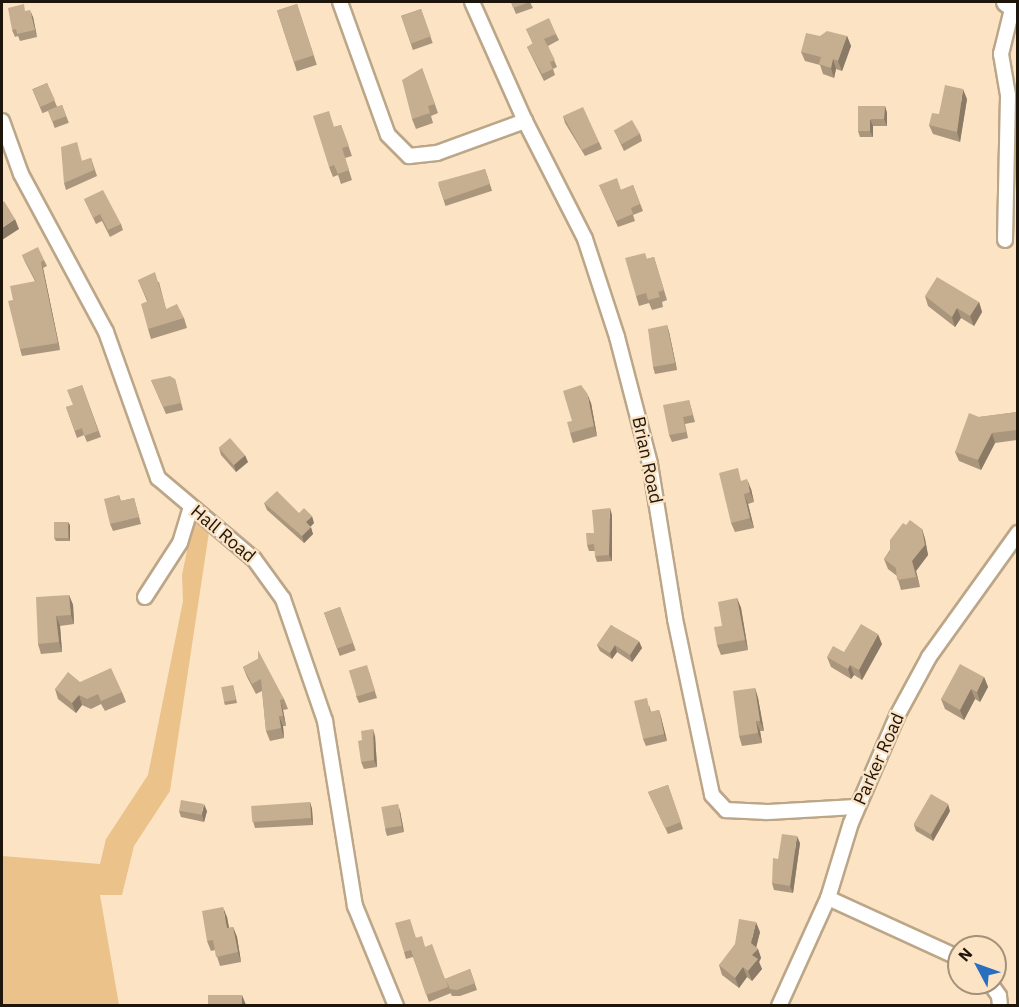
<!DOCTYPE html>
<style>
body{margin:0}
#map{position:relative;width:1019px;height:1007px;overflow:hidden;background:#fbe3c4;font-family:"IBM Plex Sans",sans-serif}
div>[style]{position:absolute}
[style*='--x']{left:calc(var(--x)*1px);top:calc(var(--y)*1px);width:calc(var(--w)*1px);rotate:calc(var(--a)*1deg)}
.green>*{inset:0;background:#ebc289}
.roads{filter:drop-shadow(2px 0 #bca688) drop-shadow(-2px 0 #bca688) drop-shadow(0 2px #bca688) drop-shadow(0 -2px #bca688)}
.street>*{height:14px;margin:-7px;padding:0 7px;transform-origin:7px;border-radius:7px;background:#fff}
.secondary>*{height:20px;margin:-10px;padding:0 10px;transform-origin:10px;border-radius:10px;background:#fff}
.wall>*{inset:0;background:#aa967c;transform-origin:0 0}
.shaded-wall>*{inset:0;background:#8b7a65}
.building>*{inset:0;background:#c6af90;transform-origin:0 0}
span{translate:-50% -50%;white-space:nowrap;text-align:center;line-height:1.15;-webkit-text-stroke:4.5px #fbe3c4;paint-order:stroke}
.street-label{font-size:18px;color:#1f160b}
.frame{position:absolute;inset:0;border:3px solid #1f160b;pointer-events:none}
.north{position:absolute;left:947px;top:935px;width:60px;height:60px;box-sizing:border-box;background:#fbe3c4;border:2px solid #a3917a;border-radius:50%;rotate:311deg;font-size:16px;font-weight:700;line-height:24px;text-align:center;color:#1f160b}
.north::after{content:'';display:block;margin:auto;width:21px;height:27px;background:#296ebf;clip-path:polygon(50% 0,100% 100%,50% 72%,0 100%)}
</style>
<div id="map">
<div class="green">
<div style="clip-path:polygon(193px 521px,209px 532px,170px 791px,134px 846px,122px 895px,100px 895px,119px 1005px,2px 1005px,2px 856px,100px 864px,106px 839px,148px 775px,183px 601px,182px 575px)"></div>
</div>
<div class="roads">
<div class="street">
<div style="--x:340;--y:2;--w:141;--a:70.2"></div>
<div style="--x:388;--y:135;--w:30;--a:45"></div>
<div style="--x:409;--y:156;--w:28;--a:-6"></div>
<div style="--x:437;--y:153;--w:94;--a:-20"></div>
<div style="--x:472;--y:2;--w:130;--a:66"></div>
<div style="--x:525;--y:121;--w:132;--a:63"></div>
<div style="--x:585;--y:239;--w:103;--a:71.9"></div>
<div style="--x:617;--y:337;--w:131;--a:75.4"></div>
<div style="--x:650;--y:464;--w:157;--a:80.8"></div>
<div style="--x:675;--y:619;--w:180;--a:78.1"></div>
<div style="--x:712;--y:795;--w:21;--a:47"></div>
<div style="--x:726;--y:810;--w:41;--a:2.8"></div>
<div style="--x:767;--y:812;--w:90;--a:-3.2"></div>
<div style="--x:2;--y:121;--w:56;--a:70.3"></div>
<div style="--x:21;--y:174;--w:179;--a:61.7"></div>
<div style="--x:106;--y:332;--w:155;--a:70.4"></div>
<div style="--x:158;--y:478;--w:126;--a:40.2"></div>
<div style="--x:254;--y:559;--w:49;--a:54.1"></div>
<div style="--x:283;--y:599;--w:129;--a:71"></div>
<div style="--x:325;--y:721;--w:187;--a:80.8"></div>
<div style="--x:355;--y:906;--w:108;--a:67.7"></div>
<div style="--x:1005;--y:240;--w:145;--a:-88.8"></div>
<div style="--x:1008;--y:95;--w:42;--a:-99.7"></div>
<div style="--x:1001;--y:54;--w:50;--a:-76.2"></div>
<div style="--x:145;--y:597;--w:64;--a:-57.1"></div>
<div style="--x:180;--y:543;--w:38;--a:-73"></div>
<div style="--x:828;--y:898;--w:144;--a:24.6"></div>
<div style="--x:990;--y:983;--w:16;--a:55"></div>
<div style="--x:999;--y:996;--w:10;--a:84"></div>
<div style="--x:779;--y:1006;--w:119;--a:-65.6"></div>
<div style="--x:828;--y:898;--w:78;--a:-73"></div>
<div style="--x:851;--y:823;--w:116;--a:-66.7"></div>
<div style="--x:897;--y:716;--w:67;--a:-61.5"></div>
<div style="--x:929;--y:657;--w:153;--a:-54.3"></div>
</div>
<div class="secondary">
<div style="--x:1007;--y:2;--w:13;--a:29"></div>
</div>
</div>
<div class="wall">
<div style="clip-path:polygon(511px 2px,530px 2px,533px 8px,516px 14px)"></div>
<div style="left:297px;top:4px;width:64px;height:21px;rotate:72deg"></div>
<div style="left:421px;top:9px;width:36px;height:21px;rotate:71deg"></div>
<div style="clip-path:polygon(26px 11px,33px 17px,37px 37px,20px 41px,18px 36px,15px 37px,12px 30px)"></div>
<div style="clip-path:polygon(526px 29px,556px 34px,559px 40px,548px 46px,557px 67px,553px 69px,555px 75px,544px 81px,527px 47px,533px 44px)"></div>
<div style="clip-path:polygon(820px 36px,847px 36px,851px 46px,842px 71px,836px 69px,834px 78px,823px 74px,820px 65px,805px 61px,801px 52px)"></div>
<div style="clip-path:polygon(422px 68px,438px 113px,431px 116px,433px 123px,416px 129px,412px 119px)"></div>
<div style="left:47px;top:83px;width:26px;height:16px;rotate:67deg"></div>
<div style="clip-path:polygon(967px 99px,960px 142px,933px 134px,929px 125px,939px 114px)"></div>
<div style="left:62px;top:105px;width:19px;height:15px;rotate:69deg"></div>
<div style="clip-path:polygon(885px 106px,887px 113px,887px 126px,873px 126px,873px 137px,860px 137px,858px 131px)"></div>
<div style="clip-path:polygon(563px 116px,599px 142px,602px 149px,585px 156px,565px 123px)"></div>
<div style="clip-path:polygon(341px 125px,352px 156px,345px 158px,352px 180px,341px 184px,338px 175px,333px 177px,329px 167px,334px 127px)"></div>
<div style="clip-path:polygon(614px 130px,640px 134px,642px 141px,624px 151px)"></div>
<div style="clip-path:polygon(91px 158px,97px 176px,66px 190px,64px 183px,82px 161px)"></div>
<div style="left:485px;top:169px;width:23px;height:49px;rotate:72deg"></div>
<div style="clip-path:polygon(599px 185px,621px 190px,633px 185px,643px 211px,633px 215px,635px 221px,618px 227px)"></div>
<div style="clip-path:polygon(84px 199px,121px 224px,123px 230px,110px 237px,102px 221px,96px 224px)"></div>
<div style="clip-path:polygon(22px 255px,44px 260px,47px 266px,43px 268px,60px 350px,22px 356px,20px 349px,13px 300px,35px 281px,25px 262px)"></div>
<div style="clip-path:polygon(654px 257px,667px 300px,662px 302px,663px 307px,652px 310px,649px 303px,639px 306px,636px 296px,647px 259px)"></div>
<div style="clip-path:polygon(138px 280px,159px 282px,166px 309px,184px 318px,187px 328px,151px 339px,148px 329px,147px 301px)"></div>
<div style="clip-path:polygon(925px 296px,979px 302px,982px 312px,974px 326px,961px 318px,955px 327px,928px 306px)"></div>
<div style="clip-path:polygon(667px 325px,669px 332px,677px 370px,655px 374px,653px 367px)"></div>
<div style="clip-path:polygon(175px 379px,183px 410px,166px 414px,151px 380px)"></div>
<div style="clip-path:polygon(82px 385px,101px 437px,87px 442px,84px 435px,77px 438px,66px 407px,73px 405px)"></div>
<div style="clip-path:polygon(689px 400px,695px 422px,685px 424px,688px 438px,672px 442px,669px 435px)"></div>
<div style="clip-path:polygon(591px 403px,597px 436px,573px 443px,570px 433px,572px 421px)"></div>
<div style="clip-path:polygon(1017px 412px,1017px 440px,995px 443px,981px 470px,959px 461px,955px 452px,979px 417px)"></div>
<div style="clip-path:polygon(219px 448px,248px 462px,236px 472px,221px 455px)"></div>
<div style="clip-path:polygon(742px 481px,751px 489px,754px 502px,748px 504px,754px 528px,735px 532px,731px 523px)"></div>
<div style="clip-path:polygon(119px 495px,121px 501px,134px 498px,141px 524px,113px 531px,110px 524px)"></div>
<div style="clip-path:polygon(264px 503px,299px 513px,314px 523px,310px 527px,313px 534px,304px 543px,267px 510px)"></div>
<div style="clip-path:polygon(612px 515px,612px 561px,597px 562px,595px 556px,595px 551px,589px 551px,587px 545px)"></div>
<div style="clip-path:polygon(70px 525px,70px 541px,56px 541px,54px 538px)"></div>
<div style="clip-path:polygon(906px 525px,922px 529px,925px 539px,928px 555px,916px 571px,920px 587px,901px 590px,897px 576px,888px 569px,884px 559px)"></div>
<div style="clip-path:polygon(69px 595px,73px 605px,74px 624px,60px 626px,62px 652px,41px 654px,38px 644px)"></div>
<div style="clip-path:polygon(737px 598px,741px 608px,748px 650px,721px 655px,717px 645px,722px 626px)"></div>
<div style="left:340px;top:607px;width:46px;height:17px;rotate:70deg"></div>
<div style="clip-path:polygon(611px 625px,642px 648px,632px 662px,617px 652px,612px 659px,600px 651px,597px 645px)"></div>
<div style="clip-path:polygon(882px 644px,862px 680px,854px 675px,851px 679px,831px 667px,827px 657px,844px 652px)"></div>
<div style="clip-path:polygon(258px 659px,284px 699px,288px 709px,283px 710px,286px 726px,283px 726px,284px 738px,270px 741px,266px 731px,262px 691px,256px 694px,247px 677px,243px 667px)"></div>
<div style="clip-path:polygon(369px 672px,377px 698px,359px 703px,356px 696px)"></div>
<div style="clip-path:polygon(984px 677px,988px 687px,980px 702px,975px 699px,964px 720px,945px 709px,941px 699px)"></div>
<div style="clip-path:polygon(80px 682px,122px 692px,126px 702px,105px 711px,101px 704px,91px 709px,82px 705px,76px 713px,58px 699px,55px 689px)"></div>
<div style="clip-path:polygon(233px 685px,237px 703px,225px 705px,224px 702px)"></div>
<div style="clip-path:polygon(755px 688px,758px 698px,764px 731px,760px 731px,762px 743px,742px 746px,739px 736px)"></div>
<div style="clip-path:polygon(649px 705px,651px 712px,659px 710px,667px 741px,646px 746px,643px 739px)"></div>
<div style="clip-path:polygon(375px 736px,377px 767px,364px 769px,361px 762px,362px 740px)"></div>
<div style="clip-path:polygon(668px 785px,683px 829px,668px 834px,648px 792px)"></div>
<div style="clip-path:polygon(310px 802px,312px 809px,313px 825px,255px 828px,253px 821px)"></div>
<div style="clip-path:polygon(179px 811px,207px 811px,204px 822px,181px 817px)"></div>
<div style="clip-path:polygon(400px 811px,404px 832px,387px 836px,385px 829px)"></div>
<div style="clip-path:polygon(950px 811px,933px 841px,916px 831px,914px 825px)"></div>
<div style="clip-path:polygon(800px 843px,793px 893px,774px 890px,772px 883px)"></div>
<div style="clip-path:polygon(227px 917px,229px 928px,233px 927px,237px 937px,241px 962px,220px 966px,215px 950px,211px 951px,207px 941px)"></div>
<div style="clip-path:polygon(760px 932px,756px 947px,758px 949px,761px 958px,759px 962px,762px 969px,752px 981px,747px 977px,739px 988px,722px 975px,719px 965px)"></div>
<div style="clip-path:polygon(416px 937px,425px 947px,445px 979px,470px 969px,477px 990px,460px 996px,452px 996px,448px 988px,451px 993px,429px 1002px,413px 957px,406px 959px,404px 952px)"></div>
</div>
<div class="shaded-wall">
<div style="clip-path:polygon(30px 10px,33px 17px,37px 37px,35px 30px)"></div>
<div style="clip-path:polygon(847px 36px,851px 46px,842px 71px,838px 61px)"></div>
<div style="clip-path:polygon(833px 59px,836px 69px,834px 78px,831px 68px)"></div>
<div style="clip-path:polygon(963px 89px,967px 99px,960px 142px,957px 132px)"></div>
<div style="clip-path:polygon(885px 106px,887px 113px,887px 126px,884px 119px)"></div>
<div style="clip-path:polygon(870px 119px,873px 126px,873px 137px,870px 131px)"></div>
<div style="clip-path:polygon(15px 219px,19px 229px,2px 240px,2px 228px)"></div>
<div style="clip-path:polygon(41px 262px,43px 268px,60px 350px,58px 343px)"></div>
<div style="clip-path:polygon(979px 302px,982px 312px,974px 326px,970px 316px)"></div>
<div style="clip-path:polygon(957px 308px,961px 318px,955px 327px,952px 317px)"></div>
<div style="clip-path:polygon(667px 325px,669px 332px,677px 370px,675px 363px)"></div>
<div style="clip-path:polygon(587px 393px,591px 403px,597px 436px,594px 426px)"></div>
<div style="clip-path:polygon(992px 433px,995px 443px,981px 470px,978px 460px)"></div>
<div style="clip-path:polygon(245px 455px,248px 462px,236px 472px,234px 465px)"></div>
<div style="clip-path:polygon(747px 479px,751px 489px,754px 502px,750px 492px)"></div>
<div style="clip-path:polygon(744px 494px,748px 504px,754px 528px,750px 518px)"></div>
<div style="clip-path:polygon(610px 508px,612px 515px,612px 561px,609px 555px)"></div>
<div style="clip-path:polygon(312px 516px,314px 523px,308px 529px,306px 522px)"></div>
<div style="clip-path:polygon(68px 522px,70px 525px,70px 541px,69px 538px)"></div>
<div style="clip-path:polygon(311px 527px,313px 534px,304px 543px,302px 536px)"></div>
<div style="clip-path:polygon(922px 529px,925px 539px,928px 555px,916px 571px,920px 587px,912px 561px)"></div>
<div style="clip-path:polygon(69px 595px,73px 605px,74px 624px,71px 615px)"></div>
<div style="clip-path:polygon(737px 598px,741px 608px,748px 650px,745px 640px)"></div>
<div style="clip-path:polygon(56px 616px,60px 626px,62px 652px,59px 642px)"></div>
<div style="clip-path:polygon(878px 634px,882px 644px,862px 680px,859px 670px)"></div>
<div style="clip-path:polygon(639px 641px,642px 648px,632px 662px,630px 655px)"></div>
<div style="clip-path:polygon(615px 645px,617px 652px,612px 659px,610px 653px)"></div>
<div style="clip-path:polygon(850px 665px,854px 675px,851px 679px,848px 669px)"></div>
<div style="clip-path:polygon(984px 677px,988px 687px,980px 702px,977px 692px)"></div>
<div style="clip-path:polygon(755px 688px,758px 698px,764px 731px,760px 721px)"></div>
<div style="clip-path:polygon(971px 689px,975px 699px,964px 720px,960px 710px)"></div>
<div style="clip-path:polygon(79px 695px,82px 705px,76px 713px,72px 703px)"></div>
<div style="clip-path:polygon(280px 700px,283px 710px,286px 726px,283px 716px)"></div>
<div style="clip-path:polygon(659px 710px,661px 717px,667px 741px,664px 734px)"></div>
<div style="clip-path:polygon(279px 716px,283px 726px,284px 738px,281px 728px)"></div>
<div style="clip-path:polygon(756px 721px,760px 731px,762px 743px,758px 733px)"></div>
<div style="clip-path:polygon(373px 729px,375px 736px,377px 767px,374px 760px)"></div>
<div style="clip-path:polygon(310px 802px,312px 809px,313px 825px,311px 818px)"></div>
<div style="clip-path:polygon(204px 804px,207px 811px,204px 822px,202px 815px)"></div>
<div style="clip-path:polygon(398px 804px,400px 811px,404px 832px,402px 826px)"></div>
<div style="clip-path:polygon(948px 804px,950px 811px,933px 841px,931px 835px)"></div>
<div style="clip-path:polygon(797px 836px,800px 843px,793px 893px,790px 886px)"></div>
<div style="clip-path:polygon(223px 907px,227px 917px,231px 938px,227px 928px)"></div>
<div style="clip-path:polygon(756px 922px,760px 932px,755px 952px,758px 949px,761px 958px,759px 962px,762px 969px,752px 981px,748px 971px,752px 955px,751px 943px)"></div>
<div style="clip-path:polygon(233px 927px,237px 937px,241px 962px,238px 952px)"></div>
<div style="clip-path:polygon(743px 967px,747px 977px,739px 988px,735px 978px)"></div>
<div style="clip-path:polygon(242px 995px,246px 1005px,242px 1005px)"></div>
</div>
<div class="building">
<div style="clip-path:polygon(511px 2px,530px 2px,513px 8px)"></div>
<div style="clip-path:polygon(24px 4px,25px 11px,30px 10px,35px 30px,17px 34px,16px 29px,12px 30px,8px 8px)"></div>
<div style="left:297px;top:4px;width:54px;height:21px;rotate:72deg"></div>
<div style="left:421px;top:9px;width:29px;height:21px;rotate:70deg"></div>
<div style="clip-path:polygon(549px 18px,556px 34px,544px 39px,555px 60px,550px 62px,553px 69px,542px 74px,527px 47px,533px 43px,526px 29px)"></div>
<div style="clip-path:polygon(827px 31px,847px 36px,838px 61px,833px 59px,831px 68px,819px 64px,821px 57px,801px 52px,806px 33px,820px 36px)"></div>
<div style="clip-path:polygon(422px 68px,435px 104px,428px 106px,430px 113px,412px 119px,402px 80px)"></div>
<div style="left:47px;top:83px;width:19px;height:16px;rotate:65deg"></div>
<div style="clip-path:polygon(945px 85px,963px 89px,957px 132px,929px 125px,932px 113px,939px 114px)"></div>
<div style="left:62px;top:105px;width:12px;height:15px;rotate:70deg"></div>
<div style="clip-path:polygon(858px 106px,885px 106px,884px 119px,870px 119px,870px 131px,858px 131px)"></div>
<div style="clip-path:polygon(583px 107px,599px 142px,582px 150px,563px 116px)"></div>
<div style="clip-path:polygon(329px 111px,334px 127px,341px 125px,349px 146px,342px 148px,349px 170px,338px 174px,334px 165px,329px 167px,313px 116px)"></div>
<div style="left:632px;top:120px;width:16px;height:21px;rotate:60deg"></div>
<div style="clip-path:polygon(77px 142px,82px 161px,91px 158px,94px 170px,64px 183px,61px 147px)"></div>
<div style="clip-path:polygon(485px 169px,490px 184px,444px 200px,438px 182px)"></div>
<div style="clip-path:polygon(617px 178px,621px 190px,633px 185px,640px 204px,631px 208px,633px 214px,616px 221px,599px 185px)"></div>
<div style="clip-path:polygon(103px 190px,121px 224px,108px 230px,100px 214px,93px 218px,84px 199px)"></div>
<div style="clip-path:polygon(4px 201px,15px 219px,2px 228px,2px 203px)"></div>
<div style="clip-path:polygon(38px 247px,44px 260px,41px 262px,58px 343px,20px 349px,8px 301px,13px 300px,10px 286px,36px 281px,22px 255px)"></div>
<div style="clip-path:polygon(645px 253px,647px 259px,654px 257px,664px 290px,658px 292px,660px 297px,648px 300px,646px 293px,636px 296px,625px 258px)"></div>
<div style="clip-path:polygon(155px 272px,166px 309px,177px 304px,184px 318px,148px 329px,141px 304px,148px 301px,138px 280px)"></div>
<div style="clip-path:polygon(937px 277px,979px 302px,970px 316px,957px 308px,952px 317px,925px 296px)"></div>
<div style="clip-path:polygon(667px 325px,675px 363px,653px 367px,648px 329px)"></div>
<div style="clip-path:polygon(170px 376px,175px 379px,181px 403px,163px 407px,151px 380px)"></div>
<div style="clip-path:polygon(82px 385px,98px 431px,84px 436px,82px 428px,75px 431px,66px 407px,73px 405px,67px 390px)"></div>
<div style="clip-path:polygon(581px 385px,587px 393px,594px 426px,570px 433px,567px 422px,572px 421px,563px 391px)"></div>
<div style="clip-path:polygon(689px 400px,693px 415px,683px 417px,686px 432px,669px 435px,663px 405px)"></div>
<div style="clip-path:polygon(1017px 412px,1017px 430px,992px 433px,978px 460px,955px 452px,969px 413px,979px 417px)"></div>
<div style="left:230px;top:438px;width:23px;height:15px;rotate:49deg"></div>
<div style="clip-path:polygon(738px 468px,741px 481px,747px 479px,750px 492px,744px 494px,750px 518px,731px 523px,719px 473px)"></div>
<div style="clip-path:polygon(277px 491px,299px 513px,304px 508px,312px 516px,306px 522px,311px 527px,302px 536px,264px 503px)"></div>
<div style="clip-path:polygon(119px 495px,120px 501px,134px 498px,139px 517px,110px 524px,104px 499px)"></div>
<div style="clip-path:polygon(610px 508px,609px 555px,595px 556px,594px 544px,587px 545px,586px 533px,594px 533px,592px 510px)"></div>
<div style="clip-path:polygon(910px 520px,922px 529px,925px 545px,912px 561px,916px 577px,897px 580px,896px 568px,884px 559px,890px 551px,890px 540px,903px 523px,906px 525px)"></div>
<div style="left:54px;top:522px;width:14px;height:16px"></div>
<div style="clip-path:polygon(69px 595px,71px 615px,56px 616px,59px 642px,38px 644px,36px 597px)"></div>
<div style="clip-path:polygon(737px 598px,745px 640px,717px 645px,714px 627px,722px 626px,718px 602px)"></div>
<div style="left:340px;top:607px;width:38px;height:17px;rotate:70deg"></div>
<div style="clip-path:polygon(861px 624px,878px 634px,859px 670px,850px 665px,848px 669px,827px 657px,833px 646px,844px 652px)"></div>
<div style="clip-path:polygon(611px 625px,639px 641px,630px 655px,615px 645px,610px 653px,597px 645px)"></div>
<div style="clip-path:polygon(258px 650px,284px 699px,280px 700px,283px 716px,279px 716px,281px 728px,266px 731px,261px 679px,252px 684px,243px 667px,258px 659px)"></div>
<div style="clip-path:polygon(960px 664px,984px 677px,977px 692px,971px 689px,960px 710px,941px 699px)"></div>
<div style="left:367px;top:665px;width:27px;height:19px;rotate:73deg"></div>
<div style="clip-path:polygon(111px 668px,122px 692px,101px 701px,98px 694px,87px 699px,79px 695px,72px 703px,55px 689px,68px 672px,80px 682px)"></div>
<div style="left:233px;top:685px;width:15px;height:12px;rotate:79deg"></div>
<div style="clip-path:polygon(755px 688px,760px 721px,756px 721px,758px 733px,739px 736px,733px 691px)"></div>
<div style="clip-path:polygon(647px 698px,650px 712px,659px 710px,664px 734px,643px 739px,634px 701px)"></div>
<div style="clip-path:polygon(373px 729px,374px 760px,361px 762px,358px 741px,362px 740px,361px 731px)"></div>
<div style="clip-path:polygon(668px 785px,681px 822px,665px 828px,648px 792px)"></div>
<div style="left:931px;top:794px;width:20px;height:35px;rotate:30deg"></div>
<div style="left:181px;top:800px;width:23px;height:11px;rotate:10deg"></div>
<div style="left:310px;top:802px;width:16px;height:59px;rotate:86deg"></div>
<div style="left:398px;top:804px;width:22px;height:17px;rotate:80deg"></div>
<div style="clip-path:polygon(782px 834px,797px 836px,790px 886px,772px 883px,773px 858px,778px 859px)"></div>
<div style="clip-path:polygon(223px 907px,227px 928px,233px 927px,238px 952px,216px 957px,213px 940px,207px 941px,202px 911px)"></div>
<div style="clip-path:polygon(410px 919px,416px 938px,422px 936px,425px 947px,432px 944px,445px 979px,470px 969px,475px 983px,457px 990px,450px 989px,446px 980px,448px 987px,426px 995px,411px 950px,404px 952px,395px 923px)"></div>
<div style="clip-path:polygon(739px 919px,756px 922px,751px 943px,758px 949px,752px 955px,758px 959px,748px 971px,743px 967px,735px 978px,719px 965px,735px 944px)"></div>
<div style="left:208px;top:995px;width:34px;height:10px"></div>
</div>
<div class="street-label">
<span style="left:647px;top:460px;rotate:78deg">Brian Road</span>
<span style="left:223px;top:534px;rotate:40deg">Hall Road</span>
<span style="left:879px;top:759px;rotate:-66deg">Parker Road</span>
</div>
<div class="frame"></div>
<div class="north">N</div>
</div>
